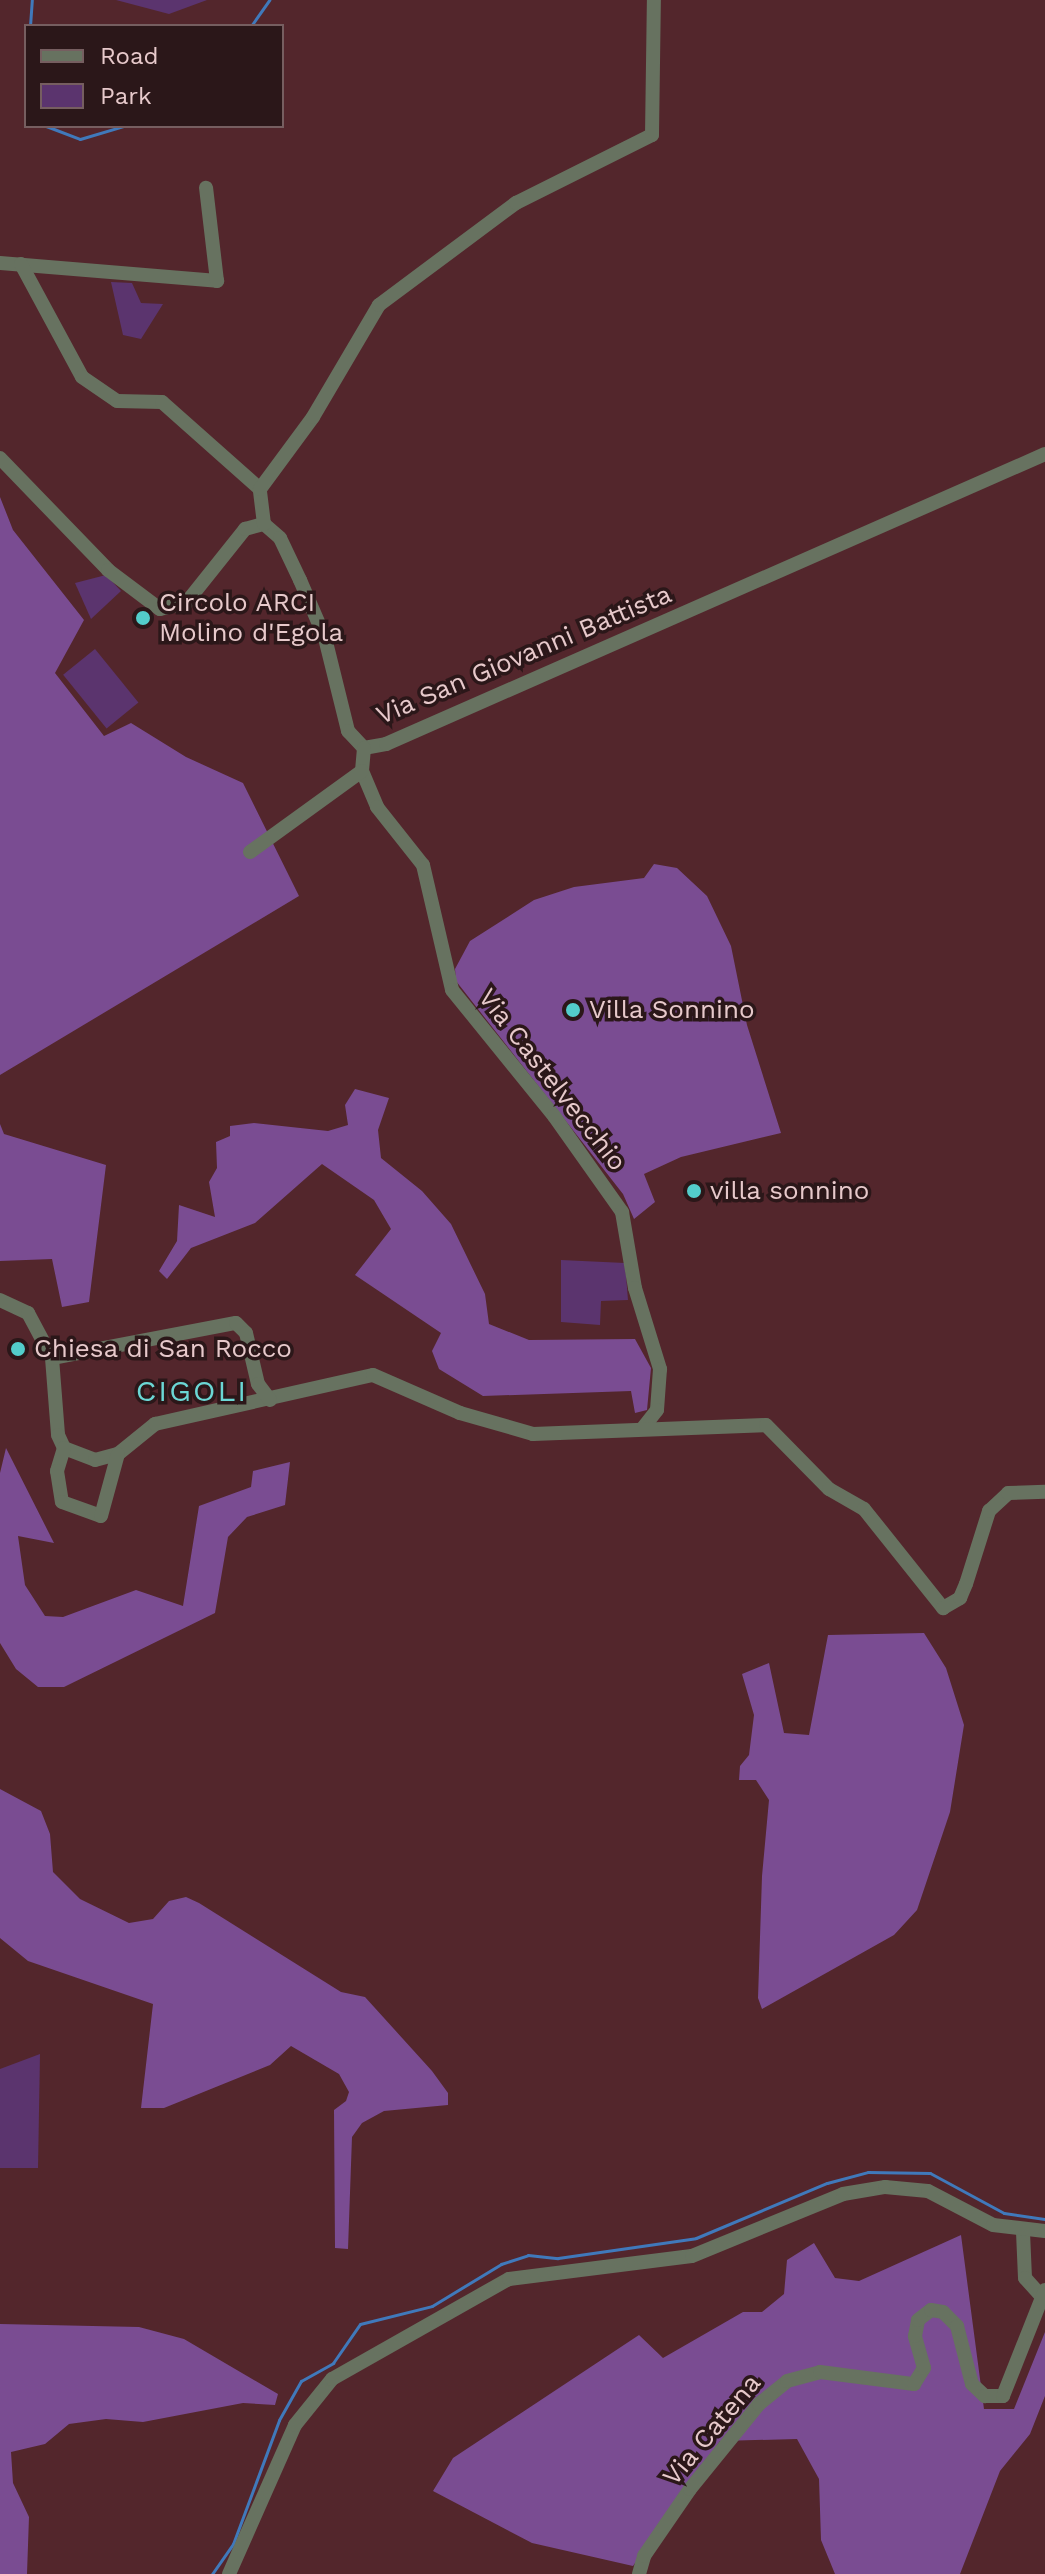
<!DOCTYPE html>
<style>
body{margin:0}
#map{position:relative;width:1045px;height:2574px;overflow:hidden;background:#53262c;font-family:"Work Sans",sans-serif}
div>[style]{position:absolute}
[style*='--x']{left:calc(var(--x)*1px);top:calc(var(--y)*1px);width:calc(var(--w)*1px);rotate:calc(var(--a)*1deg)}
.green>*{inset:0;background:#5b346e;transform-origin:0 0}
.forest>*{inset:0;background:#7a4c92}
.stream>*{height:3px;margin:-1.5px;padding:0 1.5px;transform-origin:1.5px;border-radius:1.5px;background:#4079bb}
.minor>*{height:14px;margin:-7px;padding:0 7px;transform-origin:7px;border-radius:7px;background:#677260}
.dots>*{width:22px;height:22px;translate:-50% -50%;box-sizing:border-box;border:4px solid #2b1719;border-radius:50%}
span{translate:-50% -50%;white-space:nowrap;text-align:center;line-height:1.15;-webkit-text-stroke:7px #2b1719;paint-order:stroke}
.poi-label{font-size:26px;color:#e7c9cb}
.left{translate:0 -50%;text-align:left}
.street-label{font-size:26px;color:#e7c9cb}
.quarter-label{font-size:30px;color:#6bd7d5;letter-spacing:2px}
.legend{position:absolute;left:24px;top:24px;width:260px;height:104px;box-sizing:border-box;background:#2b1719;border:2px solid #765e60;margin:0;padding:10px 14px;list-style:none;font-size:24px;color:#e7c9cb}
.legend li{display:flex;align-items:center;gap:16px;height:40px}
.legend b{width:40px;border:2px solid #765e60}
</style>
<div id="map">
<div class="green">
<div style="clip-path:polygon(116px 0,207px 0,169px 14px)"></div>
<div style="clip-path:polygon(111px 282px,132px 283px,141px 303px,163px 304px,141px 339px,123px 335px)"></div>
<div style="clip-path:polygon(106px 575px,121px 591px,91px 619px,75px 583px)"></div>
<div style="left:95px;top:649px;width:69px;height:41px;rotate:51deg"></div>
<div style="clip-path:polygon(561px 1260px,625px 1263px,628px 1300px,601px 1301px,600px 1325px,561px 1322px)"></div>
<div style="clip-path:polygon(40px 2054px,38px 2168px,0 2168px,0 2069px)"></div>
</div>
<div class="forest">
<div style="clip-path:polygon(0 497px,13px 530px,84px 620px,55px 673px,104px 736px,131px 723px,186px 757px,243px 783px,299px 896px,0 1075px)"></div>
<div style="clip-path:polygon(654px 864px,677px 868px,707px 896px,731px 946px,747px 1025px,781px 1133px,681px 1157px,644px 1174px,655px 1202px,634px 1219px,623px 1194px,456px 981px,455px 969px,470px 941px,534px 900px,574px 887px,644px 878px)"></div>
<div style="clip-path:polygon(355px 1089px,389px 1098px,378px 1130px,381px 1158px,422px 1191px,451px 1224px,485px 1294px,489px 1324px,529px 1340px,635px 1339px,651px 1368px,647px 1410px,635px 1413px,631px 1391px,483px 1396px,439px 1369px,432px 1351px,441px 1333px,355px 1275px,391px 1229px,374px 1200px,322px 1164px,255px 1223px,191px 1248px,167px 1279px,159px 1271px,177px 1241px,179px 1205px,215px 1217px,209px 1182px,217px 1168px,216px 1142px,230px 1136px,230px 1126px,254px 1123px,328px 1131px,348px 1125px,345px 1105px)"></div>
<div style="clip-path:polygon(0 1124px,4px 1134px,106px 1165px,89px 1302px,62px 1307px,52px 1259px,0 1261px)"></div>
<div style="clip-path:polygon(6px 1448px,54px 1543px,18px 1536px,25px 1585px,45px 1616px,63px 1617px,136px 1590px,183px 1606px,199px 1506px,251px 1487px,253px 1471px,290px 1462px,285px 1505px,247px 1517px,228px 1537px,215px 1613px,64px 1687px,38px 1687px,16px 1669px,0 1643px,0 1473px)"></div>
<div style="clip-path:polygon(924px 1633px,946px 1668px,964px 1725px,950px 1812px,917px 1910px,894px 1935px,762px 2009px,758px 1998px,762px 1876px,769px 1800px,756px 1780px,739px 1780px,740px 1766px,749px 1755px,754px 1715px,742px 1674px,769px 1663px,784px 1733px,809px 1735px,828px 1635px)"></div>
<div style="clip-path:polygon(0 1789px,41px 1811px,50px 1834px,53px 1872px,80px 1899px,129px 1923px,153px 1919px,169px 1901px,186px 1897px,199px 1903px,341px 1992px,365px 1997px,432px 2071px,448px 2093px,448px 2105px,384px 2111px,362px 2123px,352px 2137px,348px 2249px,335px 2248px,334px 2110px,346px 2101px,349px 2092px,339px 2074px,291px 2046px,270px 2065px,164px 2108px,141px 2108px,153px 2004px,28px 1961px,0 1938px)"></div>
<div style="clip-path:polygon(961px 2235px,984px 2409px,1014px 2409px,1045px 2332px,1045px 2396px,1030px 2434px,1000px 2471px,960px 2574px,835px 2574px,821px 2540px,819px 2479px,797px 2439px,720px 2441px,633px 2566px,532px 2543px,433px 2491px,453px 2458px,639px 2335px,663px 2358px,743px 2312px,762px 2312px,784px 2294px,787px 2260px,814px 2243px,835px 2278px,859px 2281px)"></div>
<div style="clip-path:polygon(0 2324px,139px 2327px,184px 2339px,278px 2394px,275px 2405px,243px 2403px,143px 2422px,106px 2419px,69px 2424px,45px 2444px,11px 2452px,13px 2483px,29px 2517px,27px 2574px,0 2574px)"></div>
</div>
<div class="stream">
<div style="--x:30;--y:26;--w:26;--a:-86"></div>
<div style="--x:251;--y:26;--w:32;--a:-55"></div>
<div style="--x:46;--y:126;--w:36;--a:21"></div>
<div style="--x:80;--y:139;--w:46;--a:-16.5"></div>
<div style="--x:212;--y:2574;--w:37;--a:-55"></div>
<div style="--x:233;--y:2544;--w:132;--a:-69.6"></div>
<div style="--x:279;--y:2420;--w:45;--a:-60.6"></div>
<div style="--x:301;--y:2381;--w:37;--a:-29"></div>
<div style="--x:333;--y:2363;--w:47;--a:-55.3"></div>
<div style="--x:360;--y:2324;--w:74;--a:-14"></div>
<div style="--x:432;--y:2306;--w:81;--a:-31.3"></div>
<div style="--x:501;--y:2264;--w:28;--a:-18"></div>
<div style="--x:528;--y:2255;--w:30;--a:6"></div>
<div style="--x:558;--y:2258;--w:139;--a:-8.2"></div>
<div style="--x:696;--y:2238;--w:142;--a:-22.8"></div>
<div style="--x:827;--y:2183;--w:42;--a:-15"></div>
<div style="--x:868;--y:2172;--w:62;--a:0.9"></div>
<div style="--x:930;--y:2173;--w:84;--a:28.4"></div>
<div style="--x:1004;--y:2213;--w:41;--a:8.3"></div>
</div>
<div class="minor">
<div style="--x:0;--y:263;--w:218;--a:4.7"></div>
<div style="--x:217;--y:281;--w:94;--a:-96.7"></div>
<div style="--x:21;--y:264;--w:128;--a:61.6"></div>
<div style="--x:82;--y:377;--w:42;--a:34.4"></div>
<div style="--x:117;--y:401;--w:45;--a:1.3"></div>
<div style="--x:162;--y:402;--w:131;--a:41.6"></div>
<div style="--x:0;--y:458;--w:156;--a:46"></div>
<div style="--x:108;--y:570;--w:65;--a:36.9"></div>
<div style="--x:160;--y:609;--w:27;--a:-13"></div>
<div style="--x:186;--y:603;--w:95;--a:-51.4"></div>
<div style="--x:245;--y:529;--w:20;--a:-15"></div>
<div style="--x:264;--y:524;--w:21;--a:41"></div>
<div style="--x:280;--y:538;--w:47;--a:64.5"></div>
<div style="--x:300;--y:580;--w:63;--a:66.7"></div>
<div style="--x:325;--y:638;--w:96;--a:76.1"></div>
<div style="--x:348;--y:731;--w:23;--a:47"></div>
<div style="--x:364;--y:748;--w:22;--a:-10"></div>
<div style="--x:386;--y:744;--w:720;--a:-23.75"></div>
<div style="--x:264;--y:524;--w:35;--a:-97"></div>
<div style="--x:260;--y:489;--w:89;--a:-53.6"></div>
<div style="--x:313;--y:417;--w:130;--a:-59.5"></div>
<div style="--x:379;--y:305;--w:171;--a:-36.7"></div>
<div style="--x:516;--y:203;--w:152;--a:-26.6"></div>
<div style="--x:652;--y:135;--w:135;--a:-89.2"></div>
<div style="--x:364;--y:748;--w:23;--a:95"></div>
<div style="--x:362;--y:771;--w:39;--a:67"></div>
<div style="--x:377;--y:807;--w:74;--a:51.6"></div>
<div style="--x:423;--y:865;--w:128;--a:76.9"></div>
<div style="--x:452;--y:990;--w:162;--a:51"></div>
<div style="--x:554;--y:1116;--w:118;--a:54.7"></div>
<div style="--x:622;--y:1212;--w:77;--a:80.3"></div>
<div style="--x:635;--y:1288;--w:85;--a:72.8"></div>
<div style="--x:660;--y:1369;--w:41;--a:94.2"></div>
<div style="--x:657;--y:1410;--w:24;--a:128"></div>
<div style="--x:250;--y:852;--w:138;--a:-35.9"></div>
<div style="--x:0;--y:1300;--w:31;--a:25"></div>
<div style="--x:28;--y:1313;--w:51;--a:61.9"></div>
<div style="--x:52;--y:1358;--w:77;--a:85.5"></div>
<div style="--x:58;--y:1435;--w:14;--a:65"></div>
<div style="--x:64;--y:1448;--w:33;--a:21"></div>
<div style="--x:95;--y:1460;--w:24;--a:-15"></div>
<div style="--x:118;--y:1454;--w:48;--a:-39"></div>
<div style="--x:155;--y:1424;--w:223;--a:-12.7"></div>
<div style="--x:373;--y:1375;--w:95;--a:23.6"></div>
<div style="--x:460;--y:1413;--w:76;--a:16"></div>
<div style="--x:533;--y:1434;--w:233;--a:-2.2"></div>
<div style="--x:766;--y:1425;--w:90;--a:45.5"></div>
<div style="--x:829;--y:1489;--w:40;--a:29.7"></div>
<div style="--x:864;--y:1509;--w:127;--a:51.4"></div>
<div style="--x:943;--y:1608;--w:20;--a:-30"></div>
<div style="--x:960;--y:1598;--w:15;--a:-67"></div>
<div style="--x:966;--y:1584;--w:77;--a:-72.5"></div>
<div style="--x:989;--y:1511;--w:26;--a:-43"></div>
<div style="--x:1008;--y:1493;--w:37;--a:-2"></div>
<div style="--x:52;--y:1358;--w:187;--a:-10.8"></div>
<div style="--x:236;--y:1323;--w:14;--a:45"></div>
<div style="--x:246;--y:1333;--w:52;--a:76.8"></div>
<div style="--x:258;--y:1384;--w:20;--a:53"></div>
<div style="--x:64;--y:1448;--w:24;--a:107"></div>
<div style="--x:57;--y:1471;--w:31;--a:81"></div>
<div style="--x:62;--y:1502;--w:41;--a:19.7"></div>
<div style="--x:101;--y:1516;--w:64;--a:-74.7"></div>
<div style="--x:1023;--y:2232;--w:46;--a:87.5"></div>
<div style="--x:1025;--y:2278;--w:25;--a:48"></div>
<div style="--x:229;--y:2574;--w:163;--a:-66.1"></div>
<div style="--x:295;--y:2425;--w:59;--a:-51.2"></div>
<div style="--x:332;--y:2379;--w:203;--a:-29.5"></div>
<div style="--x:509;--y:2279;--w:184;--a:-7.2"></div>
<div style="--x:692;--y:2256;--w:163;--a:-22.3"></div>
<div style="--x:843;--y:2194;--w:43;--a:-9.5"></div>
<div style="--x:885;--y:2187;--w:43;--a:5.3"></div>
<div style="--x:928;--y:2191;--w:73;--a:27.6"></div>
<div style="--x:993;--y:2225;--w:52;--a:6.6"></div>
<div style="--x:639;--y:2574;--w:19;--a:-74"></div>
<div style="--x:644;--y:2556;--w:81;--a:-55.5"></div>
<div style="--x:690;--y:2489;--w:109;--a:-50.9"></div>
<div style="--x:759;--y:2404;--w:36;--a:-39"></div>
<div style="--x:787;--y:2381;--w:34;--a:-15"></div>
<div style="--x:820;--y:2372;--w:95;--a:7.3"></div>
<div style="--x:914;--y:2384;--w:19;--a:-58"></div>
<div style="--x:924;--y:2368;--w:33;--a:-106"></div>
<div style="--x:915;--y:2336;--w:16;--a:-79"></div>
<div style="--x:918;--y:2320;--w:16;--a:-38"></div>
<div style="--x:931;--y:2310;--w:12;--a:9"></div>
<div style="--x:943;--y:2312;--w:20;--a:45"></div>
<div style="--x:957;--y:2326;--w:60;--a:75.5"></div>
<div style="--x:972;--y:2384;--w:18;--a:43"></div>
<div style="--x:985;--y:2396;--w:18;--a:0"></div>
<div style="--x:1003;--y:2396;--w:114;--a:-68.4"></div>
</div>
<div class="dots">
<div style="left:143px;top:618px;background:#53cdcb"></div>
<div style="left:573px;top:1010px;background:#53cdcb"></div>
<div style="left:694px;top:1191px;background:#53cdcb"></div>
<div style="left:18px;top:1349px;background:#53cdcb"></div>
</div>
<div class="poi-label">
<span class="left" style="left:159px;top:618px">Circolo ARCI<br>Molino d'Egola</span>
<span class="left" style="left:589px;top:1010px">Villa Sonnino</span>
<span class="left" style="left:710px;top:1191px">villa sonnino</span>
<span class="left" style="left:34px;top:1349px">Chiesa di San Rocco</span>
</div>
<div class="street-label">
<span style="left:524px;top:655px;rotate:-23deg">Via San Giovanni Battista</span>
<span style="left:552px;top:1080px;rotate:52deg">Via Castelvecchio</span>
<span style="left:712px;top:2430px;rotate:-50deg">Via Catena</span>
</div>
<div class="quarter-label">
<span style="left:192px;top:1391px">CIGOLI</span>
</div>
<ul class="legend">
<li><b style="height:10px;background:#677260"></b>Road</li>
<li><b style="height:22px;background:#5b346e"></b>Park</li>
</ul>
</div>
